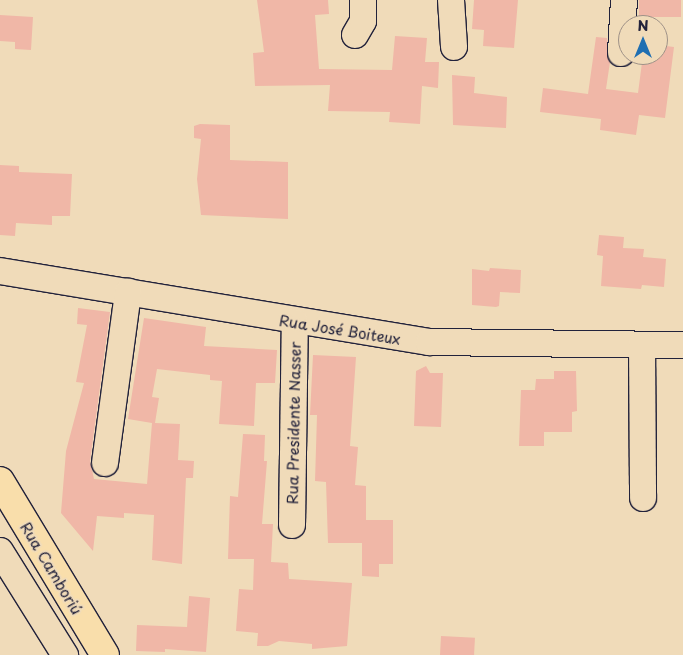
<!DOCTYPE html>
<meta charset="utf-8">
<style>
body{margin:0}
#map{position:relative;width:683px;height:655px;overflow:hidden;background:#f0dbb9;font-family:"Playpen Sans",sans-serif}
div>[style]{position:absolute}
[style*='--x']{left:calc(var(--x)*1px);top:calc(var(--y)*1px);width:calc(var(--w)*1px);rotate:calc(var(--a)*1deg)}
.building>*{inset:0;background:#f0b7a7;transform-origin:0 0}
.roads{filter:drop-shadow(1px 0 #22223b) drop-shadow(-1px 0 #22223b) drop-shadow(0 1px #22223b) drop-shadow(0 -1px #22223b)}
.minor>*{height:26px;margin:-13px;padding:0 13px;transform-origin:13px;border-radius:13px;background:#f0dbb9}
.major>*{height:28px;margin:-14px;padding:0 14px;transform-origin:14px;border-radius:14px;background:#f9deab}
span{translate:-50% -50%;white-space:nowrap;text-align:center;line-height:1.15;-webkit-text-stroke:4px #f0dbb9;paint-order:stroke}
.street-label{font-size:15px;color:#22223b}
.north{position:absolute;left:618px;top:15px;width:50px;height:50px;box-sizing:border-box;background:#f0dbb9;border:1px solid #9e9187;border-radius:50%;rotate:0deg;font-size:14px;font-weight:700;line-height:20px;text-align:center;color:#22223b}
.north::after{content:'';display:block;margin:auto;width:18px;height:22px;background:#1f6fb2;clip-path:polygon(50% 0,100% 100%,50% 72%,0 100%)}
</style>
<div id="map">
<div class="building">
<div style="clip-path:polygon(257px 0,328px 0,329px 14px,315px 15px,319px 69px,392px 70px,395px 36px,427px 38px,425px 62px,439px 62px,438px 88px,422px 86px,420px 124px,389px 122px,390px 112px,328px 111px,330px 85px,255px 86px,253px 53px,264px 52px)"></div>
<div style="clip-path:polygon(474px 0,518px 0,514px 48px,483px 46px,484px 30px,472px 29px)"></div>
<div style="left:639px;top:0;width:42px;height:17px"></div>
<div style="clip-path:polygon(0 15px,33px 17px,31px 50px,15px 49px,15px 42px,0 41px)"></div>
<div style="clip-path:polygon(596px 37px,607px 38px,610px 62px,606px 89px,638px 93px,643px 55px,658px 55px,658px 45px,674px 47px,665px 118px,639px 115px,636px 135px,600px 130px,601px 119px,540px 112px,543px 88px,588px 94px)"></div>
<div style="clip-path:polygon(452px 75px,475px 77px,474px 93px,507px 97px,506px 128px,453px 125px)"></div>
<div style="clip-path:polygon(200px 124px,230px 125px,230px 160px,288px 162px,288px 219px,201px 215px,197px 179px,201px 139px,194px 138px,194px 126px)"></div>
<div style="clip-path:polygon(0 165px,19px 166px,19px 172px,72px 174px,70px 216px,52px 216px,52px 225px,16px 223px,15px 236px,0 235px)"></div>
<div style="clip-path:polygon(599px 235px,624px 237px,623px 248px,644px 249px,643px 257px,666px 259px,664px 287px,642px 285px,641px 289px,601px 286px,603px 256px,597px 255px)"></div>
<div style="clip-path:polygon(490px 268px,521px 270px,520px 293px,500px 292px,499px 306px,496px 307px,472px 305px,472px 269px,489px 271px)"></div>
<div style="clip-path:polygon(78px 308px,110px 312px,90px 461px,94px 479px,147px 484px,152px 423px,128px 419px,144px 318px,206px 327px,204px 346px,277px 350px,275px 383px,256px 383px,254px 426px,219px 424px,222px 381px,210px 380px,210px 375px,157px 369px,152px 397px,159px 398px,155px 423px,180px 424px,178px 460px,194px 461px,193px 478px,186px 478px,182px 564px,152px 560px,154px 515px,124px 513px,124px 518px,97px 516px,93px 551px,61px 513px,66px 451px,84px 383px,76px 382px,87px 325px,77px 324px)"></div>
<div style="clip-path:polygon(313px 355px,356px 357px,350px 446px,358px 447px,355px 485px,366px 486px,366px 520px,393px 520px,393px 564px,379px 564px,379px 577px,362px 576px,362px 543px,328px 543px,326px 482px,315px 481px,317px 415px,310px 415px)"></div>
<div style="clip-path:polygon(426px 366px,430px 373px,443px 373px,441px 427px,414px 426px,416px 371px)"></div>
<div style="clip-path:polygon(554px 371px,576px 371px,577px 411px,572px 412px,572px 432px,544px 432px,544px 446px,519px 446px,521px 390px,535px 390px,536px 379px,554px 379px)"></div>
<div style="clip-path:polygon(243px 434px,265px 435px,264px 461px,267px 461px,262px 524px,273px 524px,271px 562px,288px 563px,289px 579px,352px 583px,347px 646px,312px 649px,312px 644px,279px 641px,268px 646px,257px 646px,258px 633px,236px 631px,239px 589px,253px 590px,254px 559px,228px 559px,230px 496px,238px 497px)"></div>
<div style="clip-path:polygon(189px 596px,210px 598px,206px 652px,165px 649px,165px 652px,136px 651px,137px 625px,187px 627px)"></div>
<div style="left:441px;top:636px;width:34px;height:19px;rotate:3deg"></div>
</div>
<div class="roads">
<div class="minor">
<div style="--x:451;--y:0;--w:47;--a:86.3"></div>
<div style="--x:355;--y:35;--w:16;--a:-60"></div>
<div style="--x:363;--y:21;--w:21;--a:-90"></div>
<div style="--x:621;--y:53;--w:53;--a:-86.8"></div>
<div style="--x:0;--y:271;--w:435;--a:9.4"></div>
<div style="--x:429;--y:342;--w:254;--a:0.7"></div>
<div style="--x:642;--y:345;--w:153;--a:89.6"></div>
<div style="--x:105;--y:463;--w:173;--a:-82.3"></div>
<div style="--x:292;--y:525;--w:203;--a:-89.2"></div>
<div style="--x:0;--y:551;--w:123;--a:58"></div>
</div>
<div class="major">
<div style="--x:0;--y:481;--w:203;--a:58.9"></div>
</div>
</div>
<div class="street-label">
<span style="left:340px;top:329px;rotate:9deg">Rua José Boiteux</span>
<span style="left:293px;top:423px;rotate:-89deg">Rua Presidente Nasser</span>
<span style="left:52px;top:568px;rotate:59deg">Rua Camboriú</span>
</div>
<div class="north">N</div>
</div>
